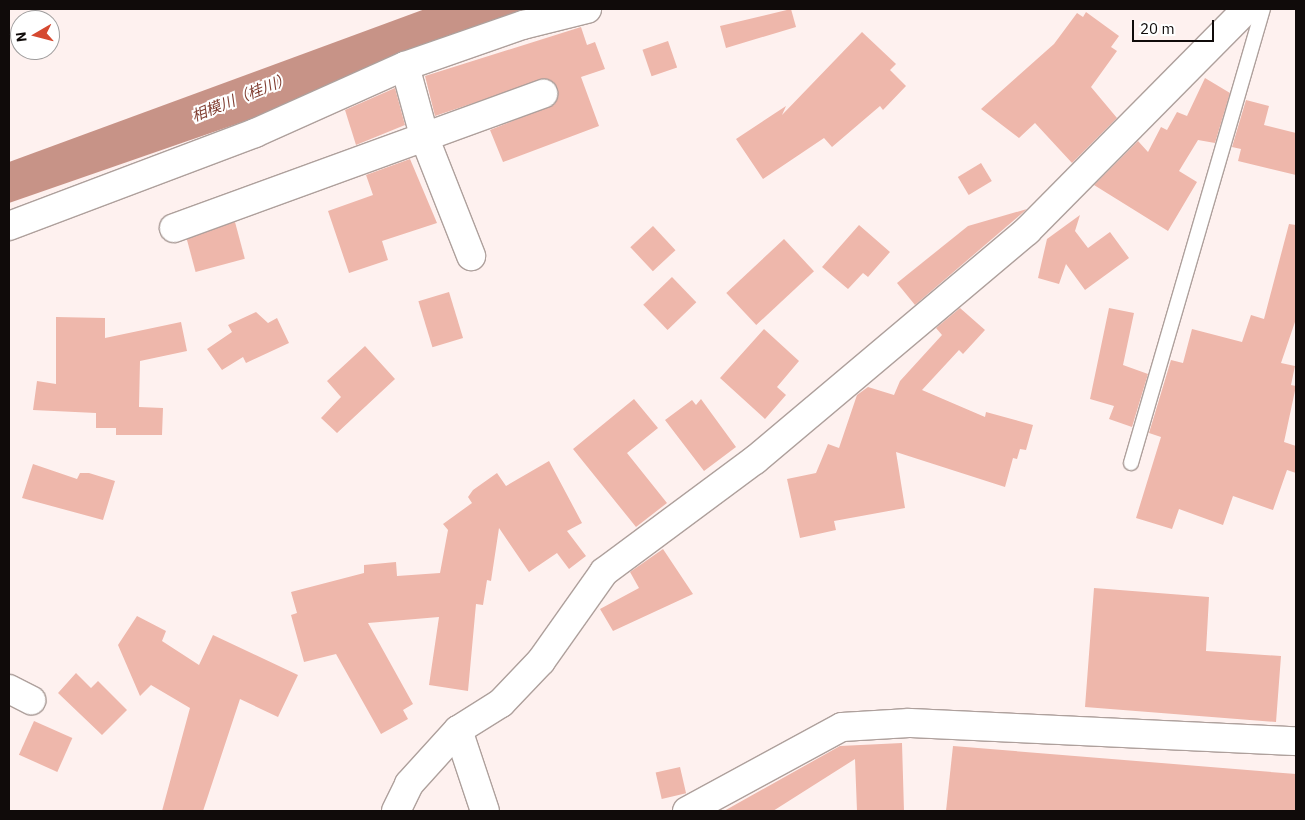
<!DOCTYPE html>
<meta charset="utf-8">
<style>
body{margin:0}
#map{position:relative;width:1305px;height:820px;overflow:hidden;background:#fef1ef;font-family:"IBM Plex Sans","Noto Sans JP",sans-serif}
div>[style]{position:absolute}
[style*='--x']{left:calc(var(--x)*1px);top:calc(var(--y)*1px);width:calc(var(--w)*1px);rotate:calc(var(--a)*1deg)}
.water>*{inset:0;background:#c79387}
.building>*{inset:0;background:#eeb7ab;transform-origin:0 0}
.roads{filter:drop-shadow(1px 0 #aea09c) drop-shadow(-1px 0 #aea09c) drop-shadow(0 1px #aea09c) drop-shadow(0 -1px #aea09c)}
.lane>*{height:14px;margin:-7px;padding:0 7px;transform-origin:7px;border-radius:7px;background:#fff}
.street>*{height:28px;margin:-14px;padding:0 14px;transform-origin:14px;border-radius:14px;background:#fff}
span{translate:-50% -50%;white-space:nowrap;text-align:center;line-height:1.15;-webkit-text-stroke:4px #fff;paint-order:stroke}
.water-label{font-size:15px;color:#813e31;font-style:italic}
.frame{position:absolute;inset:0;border:10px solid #100b0a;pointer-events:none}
.north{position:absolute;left:10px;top:10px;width:50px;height:50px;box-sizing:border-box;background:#fff;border:1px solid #9f9d9d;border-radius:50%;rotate:262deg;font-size:14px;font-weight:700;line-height:20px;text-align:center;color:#100b0a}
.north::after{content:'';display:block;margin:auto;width:18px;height:22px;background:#d54930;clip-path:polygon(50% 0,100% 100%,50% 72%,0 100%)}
.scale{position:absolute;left:1132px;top:20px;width:82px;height:22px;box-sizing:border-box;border:2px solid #100b0a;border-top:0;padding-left:6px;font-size:15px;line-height:18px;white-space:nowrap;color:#100b0a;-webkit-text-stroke:4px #fff;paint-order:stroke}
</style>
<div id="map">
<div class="water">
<div style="clip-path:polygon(425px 9px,567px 9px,9px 203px,9px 162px)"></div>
</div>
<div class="building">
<div style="clip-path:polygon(791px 9px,796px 27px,726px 48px,720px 26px)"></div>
<div style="clip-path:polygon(1086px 12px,1119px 36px,1111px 47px,1117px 51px,1091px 87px,1117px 118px,1072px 163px,1035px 123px,1019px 138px,981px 109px,1054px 44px,1077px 13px,1083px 17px)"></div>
<div style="clip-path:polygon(581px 27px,587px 45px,595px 42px,605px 69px,581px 77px,599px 126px,503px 162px,490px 130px,555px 104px,557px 88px,545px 79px,435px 116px,425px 76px)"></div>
<div style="clip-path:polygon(862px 32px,896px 64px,890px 70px,906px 86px,883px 110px,880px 106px,832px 147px,824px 138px,763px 179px,736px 139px,786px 106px,782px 115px)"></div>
<div style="left:668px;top:41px;width:28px;height:27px;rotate:71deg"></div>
<div style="clip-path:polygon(1205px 78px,1230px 93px,1215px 143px,1198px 140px,1179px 171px,1197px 182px,1168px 231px,1094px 185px,1138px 141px,1148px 152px,1161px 127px,1167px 130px,1177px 112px,1187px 116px)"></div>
<div style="clip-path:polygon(395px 88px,405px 125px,356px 145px,345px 110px)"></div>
<div style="clip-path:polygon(1246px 100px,1269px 106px,1264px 125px,1296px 133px,1296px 175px,1238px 161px,1241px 149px,1232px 147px)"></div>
<div style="clip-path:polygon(410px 159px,437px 223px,382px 241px,388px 260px,349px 273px,328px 211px,373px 195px,366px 175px)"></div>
<div style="left:981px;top:163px;width:21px;height:27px;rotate:59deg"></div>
<div style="clip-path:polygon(1027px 209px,915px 305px,897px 283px,968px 226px)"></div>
<div style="clip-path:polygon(1080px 215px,1075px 231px,1088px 248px,1110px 232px,1129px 258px,1085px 290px,1066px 264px,1059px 284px,1038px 278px,1047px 239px)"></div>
<div style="left:235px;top:222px;width:38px;height:51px;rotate:75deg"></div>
<div style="clip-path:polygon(1289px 224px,1296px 225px,1296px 319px,1281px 363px,1295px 366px,1291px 385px,1296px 386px,1284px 442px,1296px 446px,1296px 473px,1287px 470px,1273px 510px,1233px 496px,1223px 525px,1179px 509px,1172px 529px,1136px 518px,1161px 437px,1149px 433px,1171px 360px,1183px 363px,1192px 329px,1242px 342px,1251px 315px,1264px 319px)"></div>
<div style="clip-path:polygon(859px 225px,890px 252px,868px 277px,863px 273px,848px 289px,822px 267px)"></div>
<div style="left:653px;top:226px;width:33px;height:31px;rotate:47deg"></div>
<div style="left:784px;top:239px;width:44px;height:79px;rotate:47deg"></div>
<div style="left:672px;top:277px;width:35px;height:40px;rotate:46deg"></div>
<div style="left:449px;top:292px;width:48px;height:32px;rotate:73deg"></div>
<div style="clip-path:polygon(960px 308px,985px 330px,963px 354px,959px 350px,922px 390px,985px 417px,986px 412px,1033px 425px,1026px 450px,1020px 449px,1017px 459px,1013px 458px,1005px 487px,896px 452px,905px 508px,834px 521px,836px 530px,800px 538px,787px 479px,816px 473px,828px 444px,839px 448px,857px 395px,868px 387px,894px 395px,900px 381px,942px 335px,936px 328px)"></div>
<div style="clip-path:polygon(1109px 308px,1134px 313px,1123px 365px,1148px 374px,1132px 427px,1109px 419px,1114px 406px,1090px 399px)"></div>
<div style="clip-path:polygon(256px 312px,268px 323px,277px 318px,289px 343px,246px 363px,243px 357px,222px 370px,207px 349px,232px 332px,228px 325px)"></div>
<div style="clip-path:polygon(56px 317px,105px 318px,105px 338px,181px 322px,187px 351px,140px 361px,139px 407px,163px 408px,162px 435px,116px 435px,116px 428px,96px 428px,96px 413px,33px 410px,37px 381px,56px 384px)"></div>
<div style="clip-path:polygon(764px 329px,799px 361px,777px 387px,786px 395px,765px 419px,720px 378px)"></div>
<div style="clip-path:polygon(365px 346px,395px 379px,337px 433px,321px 418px,341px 397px,327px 381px)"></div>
<div style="clip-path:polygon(634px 399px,658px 428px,627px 453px,667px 503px,636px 527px,573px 449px)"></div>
<div style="clip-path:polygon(701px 399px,736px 447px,704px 471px,665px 420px,692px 400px,696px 405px)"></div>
<div style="clip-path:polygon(549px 461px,582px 523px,567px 531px,586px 556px,569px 569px,557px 553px,529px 572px,499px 528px,491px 581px,487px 580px,483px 605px,476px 604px,468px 691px,429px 685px,439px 617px,368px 623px,413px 704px,403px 710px,408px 719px,381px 734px,336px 654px,304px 662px,291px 615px,297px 613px,291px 592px,364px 573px,364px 565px,396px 562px,397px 576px,440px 573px,448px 530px,443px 524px,472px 503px,468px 497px,473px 490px,497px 473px,506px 486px)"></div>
<div style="clip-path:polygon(33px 464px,77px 479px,80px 473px,89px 473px,115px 481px,103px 520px,22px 498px)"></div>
<div style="clip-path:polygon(663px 549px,693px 594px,613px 631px,600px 609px,639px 588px,630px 572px)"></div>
<div style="clip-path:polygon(1094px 588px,1209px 597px,1206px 651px,1281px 656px,1276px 722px,1085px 707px)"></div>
<div style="clip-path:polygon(137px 616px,166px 631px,162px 641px,199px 665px,213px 635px,298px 675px,278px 717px,240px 699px,203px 811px,162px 811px,190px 708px,151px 685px,140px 696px,118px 645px)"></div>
<div style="clip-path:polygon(76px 673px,91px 688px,98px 681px,127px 710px,102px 735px,58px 693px)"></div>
<div style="left:34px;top:721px;width:42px;height:37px;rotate:24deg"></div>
<div style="clip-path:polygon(902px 743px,904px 811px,857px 811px,855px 759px,773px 811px,724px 811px,840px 746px)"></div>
<div style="clip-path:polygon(953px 746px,1296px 774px,1296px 811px,946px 811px)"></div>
<div style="left:680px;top:767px;width:27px;height:25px;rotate:77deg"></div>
</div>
<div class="roads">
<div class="lane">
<div style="--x:1131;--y:463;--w:473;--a:-73.8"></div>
</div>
<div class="street">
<div style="--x:405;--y:66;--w:76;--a:74.7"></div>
<div style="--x:425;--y:139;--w:126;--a:68.5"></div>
<div style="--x:9;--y:226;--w:263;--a:-20.7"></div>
<div style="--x:255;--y:133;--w:164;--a:-24.1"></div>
<div style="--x:405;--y:66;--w:125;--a:-19.2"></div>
<div style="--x:523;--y:25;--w:66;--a:-14"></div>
<div style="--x:174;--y:228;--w:393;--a:-20"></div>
<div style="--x:9;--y:689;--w:25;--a:27"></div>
<div style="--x:458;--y:730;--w:85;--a:71.6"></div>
<div style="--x:396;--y:811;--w:30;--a:-64"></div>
<div style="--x:409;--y:784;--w:73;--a:-47.8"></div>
<div style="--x:458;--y:730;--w:51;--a:-32.1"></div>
<div style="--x:501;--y:703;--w:58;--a:-46.4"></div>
<div style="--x:541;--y:661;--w:109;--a:-54.7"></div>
<div style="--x:604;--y:572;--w:188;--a:-36.6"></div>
<div style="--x:755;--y:460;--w:356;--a:-40.1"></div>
<div style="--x:1027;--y:231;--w:313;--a:-45.3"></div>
<div style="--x:687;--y:811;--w:176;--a:-28.5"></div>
<div style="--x:842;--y:727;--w:67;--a:-3.4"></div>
<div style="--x:909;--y:723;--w:387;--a:2.7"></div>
</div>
</div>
<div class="water-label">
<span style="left:241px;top:97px;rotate:-22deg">相模川（桂川）</span>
</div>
<div class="frame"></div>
<div class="north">N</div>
<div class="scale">20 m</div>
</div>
